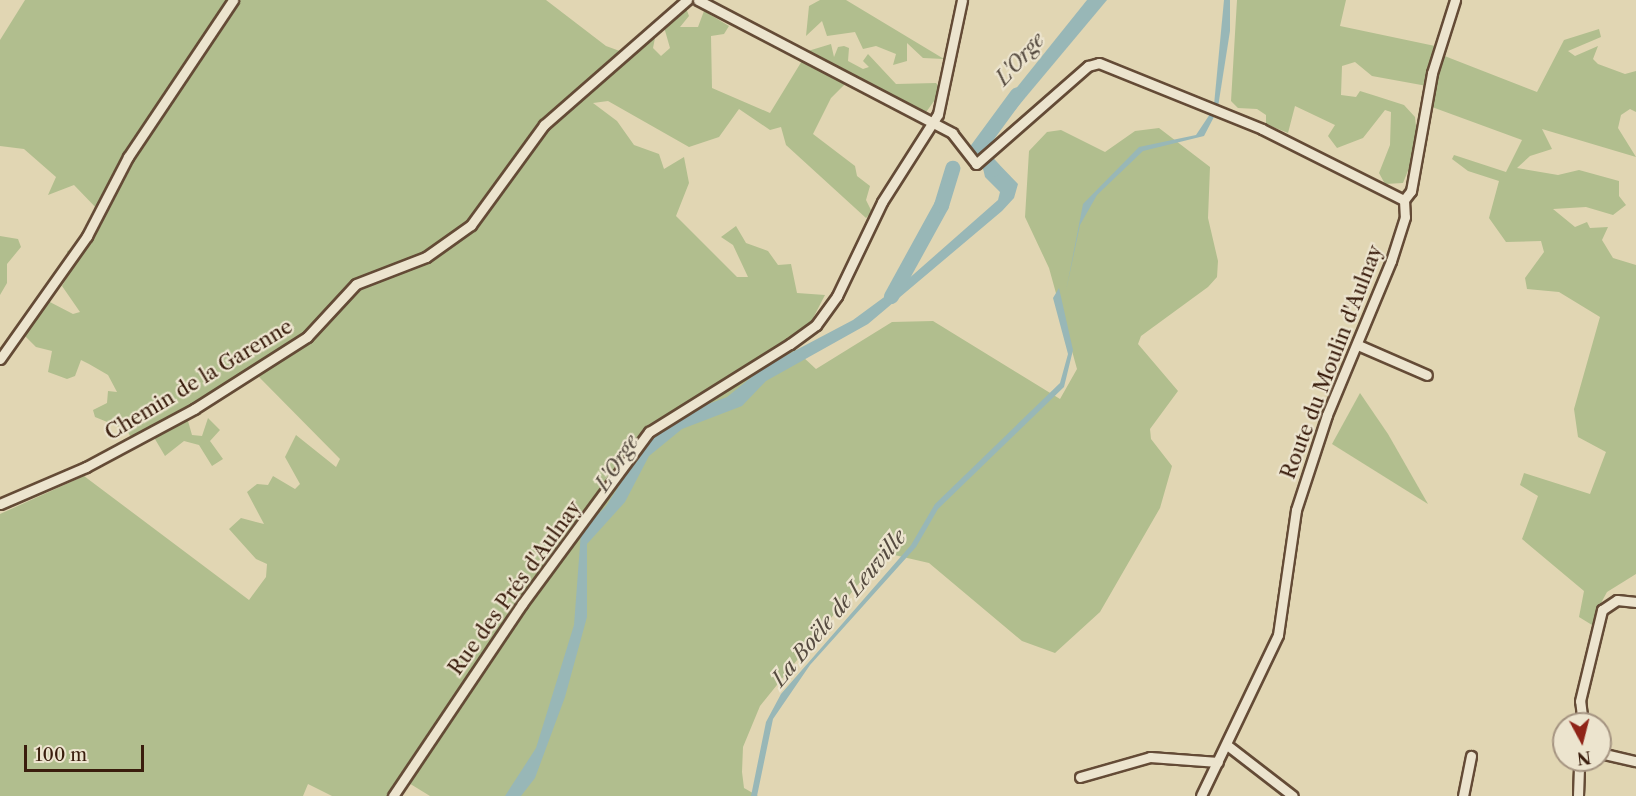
<!DOCTYPE html>
<meta charset="utf-8">
<style>
body{margin:0}
#map{position:relative;width:1636px;height:796px;overflow:hidden;background:#e1d6b3;font-family:"Libre Caslon Text",serif}
div>[style]{position:absolute}
[style*='--x']{left:calc(var(--x)*1px);top:calc(var(--y)*1px);width:calc(var(--w)*1px);rotate:calc(var(--a)*1deg)}
.green>*{inset:0;background:#b1be8e}
.water>*{inset:0;background:#98b7b7}
.river>*{height:15px;margin:-7.5px;padding:0 7.5px;transform-origin:7.5px;border-radius:7.5px;background:#98b7b7}
.roads{filter:drop-shadow(2px 0 #644b36) drop-shadow(-2px 0 #644b36) drop-shadow(0 2px #644b36) drop-shadow(0 -2px #644b36)}
.minor>*{height:9px;margin:-4.5px;padding:0 4.5px;transform-origin:4.5px;border-radius:4.5px;background:#ece4ce}
span{translate:-50% -50%;white-space:nowrap;text-align:center;line-height:1.15;-webkit-text-stroke:4.5px #ece4ce;paint-order:stroke}
.street-label{font-size:20px;color:#3a1d0d}
.water-label{font-size:21px;color:#564b40;font-style:italic}
.north{position:absolute;left:1552px;top:712px;width:60px;height:60px;box-sizing:border-box;background:#ece4ce;border:2px solid #a59481;border-radius:50%;rotate:173deg;font-size:16px;font-weight:700;line-height:24px;text-align:center;color:#3a1d0d}
.north::after{content:'';display:block;margin:auto;width:21px;height:27px;background:#8f2418;clip-path:polygon(50% 0,100% 100%,50% 72%,0 100%)}
.scale{position:absolute;left:24px;top:745px;width:120px;height:27px;box-sizing:border-box;border:3px solid #3a1d0d;border-top:0;padding-left:8px;font-size:18px;line-height:21px;white-space:nowrap;color:#3a1d0d;-webkit-text-stroke:4px #ece4ce;paint-order:stroke}
</style>
<div id="map">
<div class="green">
<div style="clip-path:polygon(25px 0,546px 0,606px 46px,628px 54px,656px 33px,653px 48px,661px 56px,670px 48px,664px 27px,686px 8px,689px 16px,680px 27px,698px 27px,704px 11px,729px 26px,724px 34px,711px 36px,712px 88px,770px 113px,808px 51px,831px 44px,834px 57px,838px 47px,844px 46px,849px 48px,848px 61px,863px 69px,869px 67px,863px 61px,868px 54px,896px 84px,936px 83px,942px 90px,924px 115px,846px 83px,831px 98px,813px 134px,855px 166px,857px 176px,870px 186px,866px 200px,872px 212px,866px 218px,786px 145px,781px 127px,770px 130px,739px 109px,719px 137px,689px 147px,608px 101px,593px 103px,617px 121px,634px 145px,659px 154px,664px 169px,684px 157px,689px 183px,676px 216px,737px 277px,748px 277px,733px 245px,721px 237px,736px 226px,746px 243px,768px 251px,778px 265px,791px 264px,797px 293px,825px 295px,810px 324px,789px 344px,816px 369px,892px 322px,933px 321px,1060px 399px,1077px 369px,1049px 268px,1025px 217px,1029px 151px,1047px 132px,1061px 130px,1105px 152px,1135px 131px,1159px 128px,1210px 167px,1208px 218px,1218px 261px,1217px 277px,1208px 287px,1141px 336px,1138px 344px,1178px 391px,1150px 429px,1151px 439px,1172px 466px,1160px 508px,1100px 612px,1055px 653px,1022px 641px,929px 563px,890px 554px,877px 561px,760px 706px,743px 747px,742px 772px,744px 788px,758px 796px,430px 796px,399px 777px,390px 796px,332px 796px,308px 784px,303px 796px,0 796px,0 514px,84px 476px,249px 600px,266px 577px,267px 564px,256px 559px,229px 529px,241px 518px,264px 524px,247px 492px,257px 484px,268px 485px,273px 476px,295px 489px,300px 484px,285px 457px,296px 435px,336px 467px,340px 459px,259px 377px,230px 383px,188px 421px,192px 435px,202px 436px,208px 418px,220px 430px,210px 441px,223px 459px,212px 466px,199px 445px,184px 441px,165px 456px,152px 434px,133px 442px,127px 430px,95px 417px,93px 410px,107px 403px,108px 391px,117px 392px,108px 375px,89px 364px,81px 360px,75px 376px,67px 379px,48px 372px,52px 351px,36px 347px,22px 333px,46px 300px,73px 314px,80px 312px,62px 286px,72px 269px,67px 251px,79px 247px,102px 214px,74px 185px,48px 195px,56px 177px,24px 149px,0 146px,0 40px)"></div>
<div style="clip-path:polygon(820px 0,846px 0,944px 59px,923px 58px,907px 43px,907px 61px,893px 65px,896px 54px,876px 46px,863px 49px,855px 32px,827px 36px,822px 21px,806px 36px,809px 6px)"></div>
<div style="clip-path:polygon(1237px 0,1346px 0,1340px 26px,1435px 46px,1427px 86px,1372px 76px,1355px 62px,1342px 66px,1341px 95px,1356px 97px,1360px 91px,1376px 96px,1404px 105px,1415px 117px,1418px 146px,1403px 183px,1385px 184px,1379px 173px,1390px 145px,1391px 112px,1385px 110px,1363px 138px,1337px 148px,1328px 136px,1335px 125px,1295px 106px,1288px 133px,1266px 124px,1266px 115px,1257px 109px,1238px 108px,1231px 101px)"></div>
<div style="clip-path:polygon(1599px 29px,1601px 37px,1568px 51px,1575px 56px,1598px 46px,1593px 59px,1598px 64px,1625px 74px,1636px 71px,1636px 112px,1630px 109px,1621px 115px,1618px 128px,1636px 157px,1542px 129px,1552px 149px,1530px 156px,1517px 168px,1558px 175px,1579px 170px,1619px 181px,1619px 196px,1626px 205px,1613px 215px,1586px 207px,1553px 209px,1575px 227px,1587px 222px,1590px 228px,1608px 227px,1602px 240px,1613px 258px,1636px 265px,1636px 574px,1607px 592px,1601px 603px,1605px 613px,1592px 625px,1579px 617px,1584px 591px,1522px 539px,1538px 496px,1520px 485px,1524px 473px,1590px 494px,1606px 452px,1578px 437px,1574px 409px,1600px 317px,1559px 292px,1527px 289px,1525px 278px,1544px 252px,1541px 241px,1506px 242px,1489px 218px,1499px 181px,1468px 171px,1452px 159px,1454px 155px,1506px 172px,1522px 140px,1432px 107px,1442px 55px,1537px 92px,1564px 40px)"></div>
<div style="clip-path:polygon(0 236px,18px 239px,21px 247px,7px 264px,7px 283px,0 295px)"></div>
<div style="clip-path:polygon(1360px 393px,1388px 434px,1428px 504px,1332px 444px)"></div>
</div>
<div class="water">
<div style="clip-path:polygon(1087px 0,1107px 0,1010px 116px,1002px 106px)"></div>
<div style="clip-path:polygon(1224px 0,1230px 0,1230px 31px,1218px 107px,1214px 105px)"></div>
<div style="clip-path:polygon(1212px 111px,1216px 113px,1204px 136px,1143px 151px,1097px 195px,1080px 225px,1066px 291px,1083px 204px,1139px 147px,1196px 135px)"></div>
<div style="clip-path:polygon(991px 156px,1018px 184px,1014px 198px,1002px 211px,868px 324px,766px 381px,742px 406px,682px 429px,649px 456px,625px 502px,587px 544px,587px 617px,565px 697px,535px 778px,521px 796px,505px 796px,536px 748px,574px 625px,581px 532px,606px 506px,651px 436px,679px 415px,727px 397px,764px 367px,853px 320px,906px 281px,998px 200px,1000px 192px,985px 177px,982px 164px)"></div>
<div style="clip-path:polygon(1059px 288px,1073px 350px,1064px 387px,938px 509px,916px 547px,810px 665px,773px 719px,757px 796px,751px 796px,766px 722px,781px 694px,911px 545px,935px 504px,1060px 383px,1068px 354px,1053px 298px)"></div>
</div>
<div class="river">
<div style="--x:993;--y:169;--w:25;--a:-132"></div>
<div style="--x:976;--y:150;--w:69;--a:-53.8"></div>
<div style="--x:891;--y:296;--w:104;--a:-61.2"></div>
<div style="--x:941;--y:205;--w:39;--a:-73"></div>
</div>
<div class="roads">
<div class="minor">
<div style="--x:698;--y:0;--w:287;--a:27.6"></div>
<div style="--x:952;--y:133;--w:39;--a:52"></div>
<div style="--x:976;--y:164;--w:149;--a:-41.2"></div>
<div style="--x:1088;--y:66;--w:11;--a:-15"></div>
<div style="--x:1099;--y:63;--w:176;--a:22"></div>
<div style="--x:1262;--y:129;--w:159;--a:26.6"></div>
<div style="--x:1404;--y:200;--w:17;--a:87"></div>
<div style="--x:1405;--y:217;--w:46;--a:107.7"></div>
<div style="--x:1391;--y:261;--w:167;--a:112.6"></div>
<div style="--x:1327;--y:415;--w:100;--a:108.1"></div>
<div style="--x:1296;--y:510;--w:126;--a:98.2"></div>
<div style="--x:1278;--y:635;--w:178;--a:115.6"></div>
<div style="--x:1404;--y:200;--w:11;--a:-52"></div>
<div style="--x:1411;--y:191;--w:120;--a:-79.9"></div>
<div style="--x:1432;--y:73;--w:77;--a:-72.5"></div>
<div style="--x:1358;--y:345;--w:75;--a:23.5"></div>
<div style="--x:0;--y:359;--w:151;--a:-54.7"></div>
<div style="--x:87;--y:236;--w:89;--a:-62.6"></div>
<div style="--x:128;--y:157;--w:189;--a:-56.2"></div>
<div style="--x:0;--y:504;--w:94;--a:-23.3"></div>
<div style="--x:86;--y:467;--w:123;--a:-28.2"></div>
<div style="--x:194;--y:409;--w:134;--a:-32.5"></div>
<div style="--x:307;--y:337;--w:72;--a:-47.2"></div>
<div style="--x:356;--y:284;--w:75;--a:-21.1"></div>
<div style="--x:426;--y:257;--w:55;--a:-35.4"></div>
<div style="--x:471;--y:225;--w:124;--a:-53.9"></div>
<div style="--x:544;--y:125;--w:190;--a:-41.2"></div>
<div style="--x:1583;--y:724;--w:23;--a:-97"></div>
<div style="--x:1580;--y:701;--w:94;--a:-76.4"></div>
<div style="--x:1602;--y:610;--w:18;--a:-34"></div>
<div style="--x:1617;--y:600;--w:19;--a:6"></div>
<div style="--x:1227;--y:745;--w:83;--a:37.7"></div>
<div style="--x:1600;--y:753;--w:37;--a:13"></div>
<div style="--x:1080;--y:777;--w:73;--a:-15.9"></div>
<div style="--x:1150;--y:757;--w:68;--a:4.2"></div>
<div style="--x:393;--y:796;--w:231;--a:-56.1"></div>
<div style="--x:522;--y:604;--w:214;--a:-53.6"></div>
<div style="--x:649;--y:432;--w:166;--a:-32"></div>
<div style="--x:790;--y:344;--w:32;--a:-36"></div>
<div style="--x:816;--y:325;--w:36;--a:-54"></div>
<div style="--x:837;--y:296;--w:104;--a:-64.4"></div>
<div style="--x:882;--y:202;--w:104;--a:-57.5"></div>
<div style="--x:938;--y:114;--w:116;--a:-78.1"></div>
<div style="--x:1463;--y:796;--w:41;--a:-78.7"></div>
<div style="--x:1578;--y:796;--w:36;--a:-88"></div>
</div>
</div>
<div class="street-label">
<span style="left:1332px;top:362px;rotate:-69deg">Route du Moulin d'Aulnay</span>
<span style="left:199px;top:380px;rotate:-31deg">Chemin de la Garenne</span>
<span style="left:515px;top:588px;rotate:-54deg">Rue des Prés d'Aulnay</span>
</div>
<div class="water-label">
<span style="left:1020px;top:59px;rotate:-48deg">L'Orge</span>
<span style="left:617px;top:463px;rotate:-57deg">L'Orge</span>
<span style="left:839px;top:608px;rotate:-50deg">La Boële de Leuville</span>
</div>
<div class="north">N</div>
<div class="scale">100 m</div>
</div>
